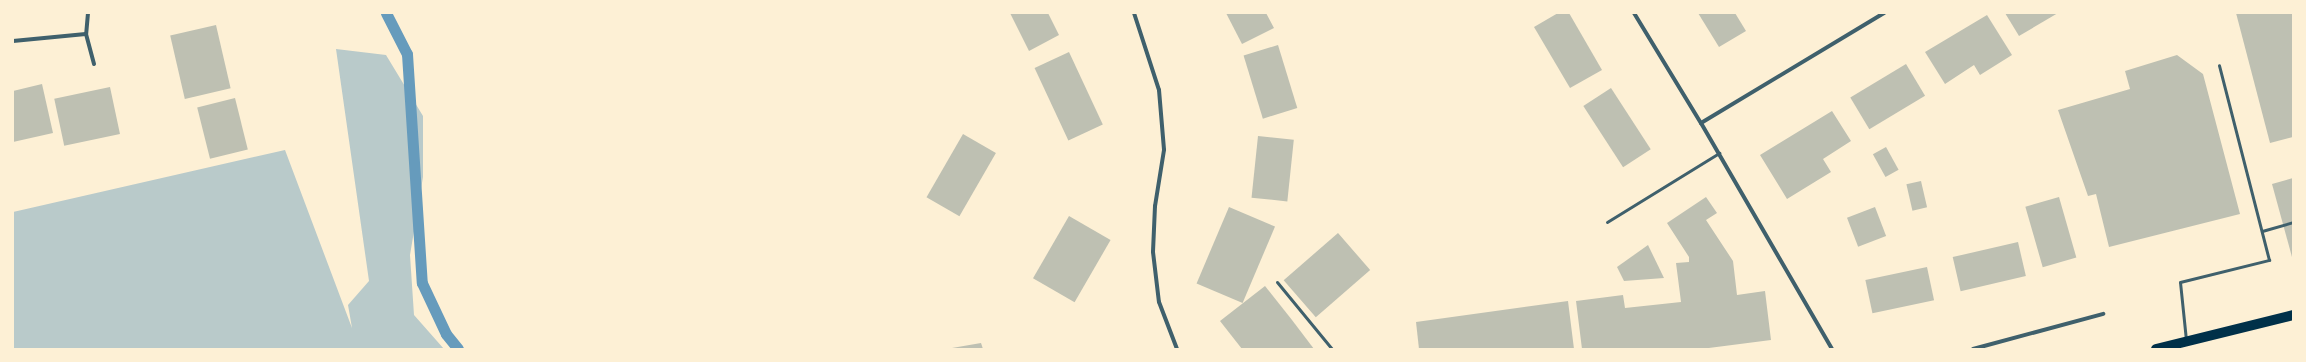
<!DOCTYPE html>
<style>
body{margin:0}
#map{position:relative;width:2306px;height:362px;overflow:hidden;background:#fdf0d5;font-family:Mulish,sans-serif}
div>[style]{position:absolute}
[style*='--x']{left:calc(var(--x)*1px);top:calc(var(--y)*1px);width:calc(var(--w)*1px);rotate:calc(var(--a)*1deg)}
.green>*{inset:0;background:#b9caca}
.stream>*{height:11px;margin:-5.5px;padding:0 5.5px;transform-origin:5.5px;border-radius:5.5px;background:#669bbc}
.building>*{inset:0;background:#bec0b2;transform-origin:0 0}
.service>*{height:3px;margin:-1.5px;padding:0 1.5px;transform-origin:1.5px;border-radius:1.5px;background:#3f606c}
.minor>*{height:4px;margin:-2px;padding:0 2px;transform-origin:2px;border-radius:2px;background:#3f606c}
.primary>*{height:10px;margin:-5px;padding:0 5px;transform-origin:5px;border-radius:5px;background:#003049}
span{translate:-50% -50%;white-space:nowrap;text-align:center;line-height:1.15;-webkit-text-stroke:4px #fdf0d5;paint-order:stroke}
.frame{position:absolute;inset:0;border:14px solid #fdf0d5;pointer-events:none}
</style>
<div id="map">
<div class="green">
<div style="clip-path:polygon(336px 49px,386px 55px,423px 116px,423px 177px,410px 255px,414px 315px,444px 349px,13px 349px,13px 212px,285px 150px,352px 328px,348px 305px,369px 281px)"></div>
</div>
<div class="stream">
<div style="--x:386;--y:13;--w:46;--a:62.9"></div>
<div style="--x:407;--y:54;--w:229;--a:86.3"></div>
<div style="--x:422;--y:283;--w:56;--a:64.8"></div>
<div style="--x:446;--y:334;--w:19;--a:51"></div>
</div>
<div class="building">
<div style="clip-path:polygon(1010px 13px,1048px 13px,1059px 35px,1029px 51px)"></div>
<div style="clip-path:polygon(1226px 13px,1266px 13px,1274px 28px,1242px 44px)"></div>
<div style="clip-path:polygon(1558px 13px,1569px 13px,1602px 70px,1570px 88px,1534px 27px)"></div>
<div style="clip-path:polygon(1698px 13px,1735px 13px,1746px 31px,1719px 47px)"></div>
<div style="clip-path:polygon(2005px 13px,2058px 13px,2019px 36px)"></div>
<div style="clip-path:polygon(2236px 13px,2293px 13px,2293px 137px,2270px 143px)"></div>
<div style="clip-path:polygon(1987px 15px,2012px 55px,1980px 75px,1974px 65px,1945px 84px,1925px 52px)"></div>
<div style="left:216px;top:25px;width:65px;height:47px;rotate:77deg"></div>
<div style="left:1278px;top:45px;width:66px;height:36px;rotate:73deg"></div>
<div style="left:1069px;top:52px;width:80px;height:38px;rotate:65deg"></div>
<div style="clip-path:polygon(2177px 55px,2203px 74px,2240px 214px,2109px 247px,2096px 194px,2088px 196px,2058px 110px,2130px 89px,2125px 71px)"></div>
<div style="left:1906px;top:64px;width:37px;height:65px;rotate:59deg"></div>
<div style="clip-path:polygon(42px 84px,53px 133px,13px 142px,13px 91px)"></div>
<div style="left:110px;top:87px;width:48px;height:57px;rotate:78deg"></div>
<div style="left:1611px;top:88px;width:73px;height:33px;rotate:57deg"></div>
<div style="left:235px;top:98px;width:53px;height:39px;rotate:76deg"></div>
<div style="clip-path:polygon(1832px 111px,1851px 141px,1823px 159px,1831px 172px,1787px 199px,1760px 155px)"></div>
<div style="left:963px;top:134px;width:38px;height:73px;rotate:30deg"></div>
<div style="left:1258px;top:136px;width:36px;height:62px;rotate:6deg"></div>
<div style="left:1886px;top:147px;width:26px;height:15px;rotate:61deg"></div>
<div style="clip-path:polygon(2293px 178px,2293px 256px,2292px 257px,2272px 184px)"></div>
<div style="left:1921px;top:181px;width:27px;height:15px;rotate:77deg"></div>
<div style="clip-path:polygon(1706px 197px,1717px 213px,1706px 220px,1733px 261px,1737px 295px,1765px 291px,1771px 340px,1701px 349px,1582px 349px,1576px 301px,1623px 295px,1625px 308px,1681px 302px,1676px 263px,1689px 262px,1689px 257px,1667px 223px)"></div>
<div style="left:2059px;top:197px;width:63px;height:35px;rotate:74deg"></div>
<div style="left:1229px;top:207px;width:50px;height:83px;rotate:23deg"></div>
<div style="left:1875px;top:207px;width:31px;height:30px;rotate:69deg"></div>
<div style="left:1069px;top:216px;width:48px;height:72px;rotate:30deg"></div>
<div style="left:1338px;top:233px;width:49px;height:72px;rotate:49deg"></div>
<div style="left:2018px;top:242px;width:35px;height:67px;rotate:77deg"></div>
<div style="clip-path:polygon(1648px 245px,1664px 278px,1624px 281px,1617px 267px)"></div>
<div style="left:1927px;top:267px;width:34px;height:63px;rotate:78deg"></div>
<div style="clip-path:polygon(1265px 286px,1292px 320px,1314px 349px,1242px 349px,1220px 321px)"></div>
<div style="clip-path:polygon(1568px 301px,1574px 349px,1419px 349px,1416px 322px)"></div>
<div style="clip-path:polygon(981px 343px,983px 349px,952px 349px,952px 348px)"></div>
</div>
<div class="service">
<div style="--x:1607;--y:222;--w:132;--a:-31.6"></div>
<div style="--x:2262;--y:231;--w:32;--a:-16"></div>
<div style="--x:1277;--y:282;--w:87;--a:50.6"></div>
<div style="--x:2186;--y:340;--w:58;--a:-95.9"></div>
<div style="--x:2180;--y:282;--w:92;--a:-13.9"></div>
<div style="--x:2269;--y:260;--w:201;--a:-104.4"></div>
</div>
<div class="minor">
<div style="--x:88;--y:13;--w:21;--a:95"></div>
<div style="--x:86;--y:34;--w:31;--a:75"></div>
<div style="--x:1134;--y:13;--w:81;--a:72"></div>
<div style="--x:1159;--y:90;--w:60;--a:85.2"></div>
<div style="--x:1164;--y:150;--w:57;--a:99.1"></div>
<div style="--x:1155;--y:206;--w:46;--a:92.5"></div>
<div style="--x:1153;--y:252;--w:50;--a:83.2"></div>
<div style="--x:1159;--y:302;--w:50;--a:69"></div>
<div style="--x:1634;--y:13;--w:129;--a:58.7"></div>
<div style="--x:1701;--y:123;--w:261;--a:59.9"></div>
<div style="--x:13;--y:41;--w:73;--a:-5.5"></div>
<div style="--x:1701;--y:123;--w:214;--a:-31"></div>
<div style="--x:1973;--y:349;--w:135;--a:-15.1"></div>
</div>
<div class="primary">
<div style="--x:2156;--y:349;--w:141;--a:-13.9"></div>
</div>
<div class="frame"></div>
</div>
